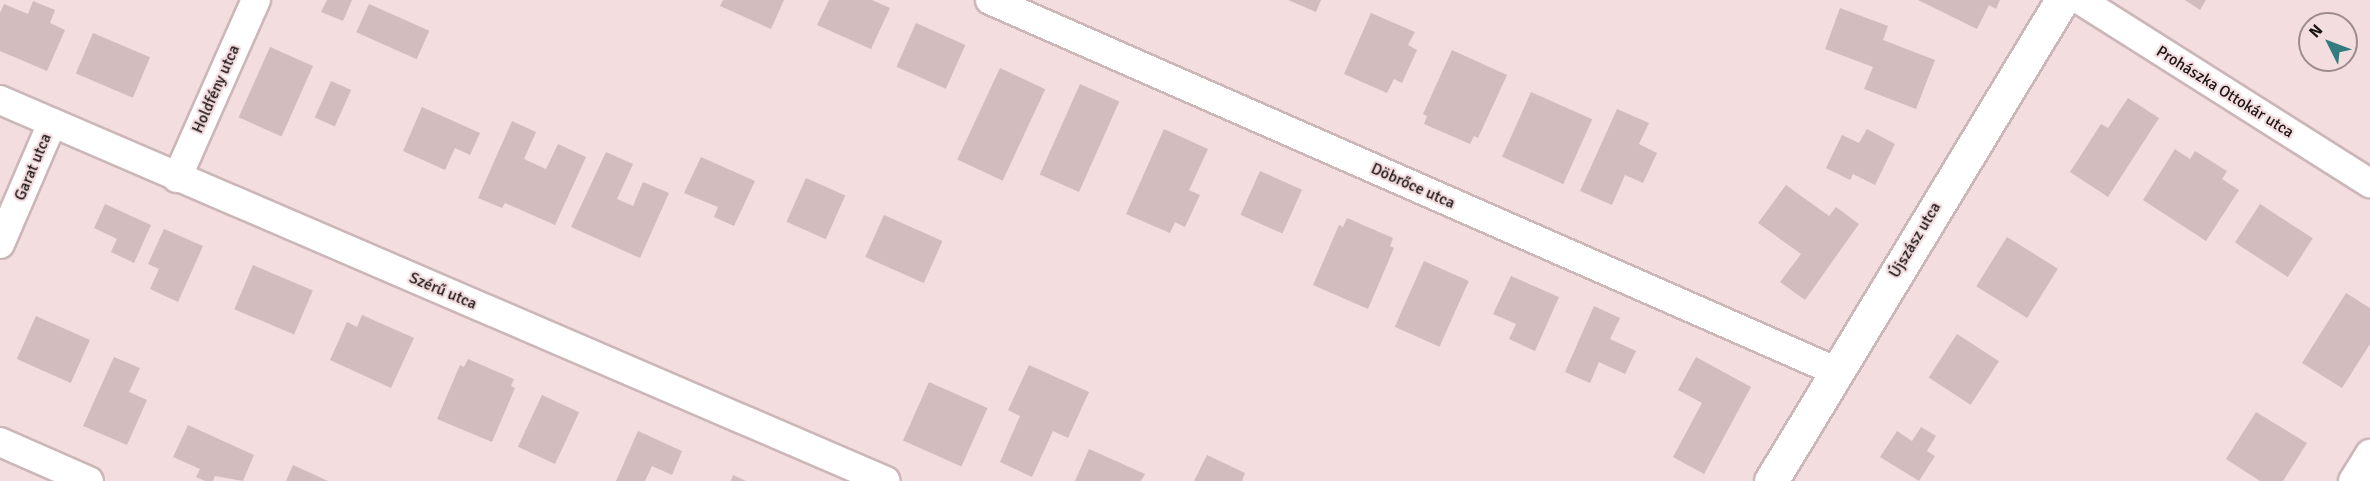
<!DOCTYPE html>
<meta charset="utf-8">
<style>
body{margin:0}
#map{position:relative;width:2370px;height:481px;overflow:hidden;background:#f3dddf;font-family:Signika,sans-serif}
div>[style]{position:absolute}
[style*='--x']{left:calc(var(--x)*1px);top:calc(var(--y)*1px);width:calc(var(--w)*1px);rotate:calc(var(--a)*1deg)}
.building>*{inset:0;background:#d2bcbe;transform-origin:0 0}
.roads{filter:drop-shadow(2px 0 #cbb6b8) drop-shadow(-2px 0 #cbb6b8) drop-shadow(0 2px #cbb6b8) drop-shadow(0 -2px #cbb6b8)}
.street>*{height:28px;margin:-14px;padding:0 14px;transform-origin:14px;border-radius:14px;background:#fff}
.secondary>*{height:33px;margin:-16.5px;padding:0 16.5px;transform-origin:16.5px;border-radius:16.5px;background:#fff}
span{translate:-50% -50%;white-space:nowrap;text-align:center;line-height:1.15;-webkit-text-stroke:4.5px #f3dddf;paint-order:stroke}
.street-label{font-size:16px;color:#1a1314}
.north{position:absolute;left:2298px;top:12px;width:60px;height:60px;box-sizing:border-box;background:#f3dddf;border:2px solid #9c8c8e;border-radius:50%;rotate:312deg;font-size:16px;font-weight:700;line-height:24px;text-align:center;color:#1a1314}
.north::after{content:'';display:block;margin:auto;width:21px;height:27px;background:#327b7e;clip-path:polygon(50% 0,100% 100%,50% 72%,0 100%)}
</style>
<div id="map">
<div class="building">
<div style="clip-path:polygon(327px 0,352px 0,343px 21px,321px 12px)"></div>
<div style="clip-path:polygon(723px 0,784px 0,771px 29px,720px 6px)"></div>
<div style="clip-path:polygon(829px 0,872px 0,890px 8px,871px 49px,817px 25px)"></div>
<div style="clip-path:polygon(1288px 0,1321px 0,1316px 12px)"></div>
<div style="clip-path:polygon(1918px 0,2000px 0,1996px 9px,1989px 5px,1977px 29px)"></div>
<div style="clip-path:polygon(2185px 0,2206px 0,2200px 10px)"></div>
<div style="clip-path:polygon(33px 1px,55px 10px,50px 23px,65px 30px,47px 71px,0 51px,0 13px,4px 4px,28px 14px)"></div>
<div style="left:369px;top:4px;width:66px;height:31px;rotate:24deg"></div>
<div style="clip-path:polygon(1840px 8px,1888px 26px,1883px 40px,1935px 60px,1916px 109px,1864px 89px,1873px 67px,1825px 49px)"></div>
<div style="clip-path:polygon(1371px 13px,1415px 32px,1408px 45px,1417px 50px,1402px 83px,1394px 79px,1387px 93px,1344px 74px)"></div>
<div style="left:916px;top:23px;width:54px;height:48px;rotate:24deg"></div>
<div style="left:93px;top:33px;width:62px;height:44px;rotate:23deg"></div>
<div style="left:270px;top:47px;width:47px;height:77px;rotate:24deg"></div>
<div style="clip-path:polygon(1452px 50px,1507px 75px,1478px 138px,1474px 136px,1470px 144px,1424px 124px,1427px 116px,1423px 114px)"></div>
<div style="left:1000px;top:68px;width:50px;height:101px;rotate:25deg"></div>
<div style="left:331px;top:81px;width:22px;height:40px;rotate:24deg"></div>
<div style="left:1080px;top:84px;width:43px;height:99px;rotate:24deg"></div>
<div style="left:1531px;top:92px;width:67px;height:71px;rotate:24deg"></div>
<div style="clip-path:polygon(2128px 98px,2159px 118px,2108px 197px,2070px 172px,2101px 124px,2108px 128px)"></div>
<div style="clip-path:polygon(422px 107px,480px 133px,470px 155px,455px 148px,445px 170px,403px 151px)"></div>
<div style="clip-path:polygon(1617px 109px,1649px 123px,1639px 144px,1657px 153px,1643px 183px,1625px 175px,1612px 205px,1580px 191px)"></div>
<div style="clip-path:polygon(512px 121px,536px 132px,524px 159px,546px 169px,558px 144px,586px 157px,555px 225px,505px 203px,502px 208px,478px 198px)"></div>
<div style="clip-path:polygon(1164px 129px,1208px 149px,1189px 190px,1200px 195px,1185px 227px,1175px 222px,1170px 233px,1126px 214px)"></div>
<div style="clip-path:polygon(1867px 129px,1895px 144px,1875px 185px,1853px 174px,1850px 180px,1826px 168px,1842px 135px,1859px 143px)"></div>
<div style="clip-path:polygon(2175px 149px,2190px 159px,2195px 151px,2227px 171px,2222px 179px,2239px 190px,2206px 241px,2143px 200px)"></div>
<div style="clip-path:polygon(606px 152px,633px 164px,617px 199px,633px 206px,643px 182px,669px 193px,640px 258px,571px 227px)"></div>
<div style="clip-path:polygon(701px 157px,755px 181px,734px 226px,714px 217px,718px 207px,684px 193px)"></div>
<div style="left:1260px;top:171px;width:46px;height:48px;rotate:24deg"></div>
<div style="left:806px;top:178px;width:43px;height:48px;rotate:24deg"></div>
<div style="clip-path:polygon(1786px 185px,1829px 216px,1836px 207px,1859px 224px,1805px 300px,1780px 282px,1801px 254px,1758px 223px)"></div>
<div style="clip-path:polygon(105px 204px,151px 225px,134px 263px,111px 252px,117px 239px,94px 228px)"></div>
<div style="left:2260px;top:204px;width:63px;height:46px;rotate:33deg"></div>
<div style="left:884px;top:215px;width:64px;height:46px;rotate:24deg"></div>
<div style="clip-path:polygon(1347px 218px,1393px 238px,1390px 246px,1394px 248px,1368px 309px,1313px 285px,1339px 225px,1343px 227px)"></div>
<div style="clip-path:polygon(164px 229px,203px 246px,178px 302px,150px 289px,159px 269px,148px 264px)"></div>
<div style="left:2007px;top:237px;width:60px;height:58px;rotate:32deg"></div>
<div style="left:1424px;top:261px;width:49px;height:72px;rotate:24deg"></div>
<div style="left:253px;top:265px;width:65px;height:48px;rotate:23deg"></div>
<div style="clip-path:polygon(1511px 276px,1559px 297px,1535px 351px,1509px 339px,1516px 324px,1493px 314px)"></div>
<div style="clip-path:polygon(2346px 293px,2370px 308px,2370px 344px,2342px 388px,2302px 363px)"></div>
<div style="clip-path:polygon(1594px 306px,1620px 318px,1610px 339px,1636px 351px,1625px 374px,1599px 362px,1590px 383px,1565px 372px)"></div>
<div style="clip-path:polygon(362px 315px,414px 338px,391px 388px,330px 360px,347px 322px,357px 327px)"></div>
<div style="left:36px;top:316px;width:59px;height:47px;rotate:24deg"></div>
<div style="left:1957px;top:334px;width:50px;height:52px;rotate:33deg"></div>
<div style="clip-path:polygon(114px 357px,140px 368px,129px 392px,147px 400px,127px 445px,83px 426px)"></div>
<div style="clip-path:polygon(1696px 357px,1751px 387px,1704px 474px,1673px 457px,1702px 403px,1678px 390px)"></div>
<div style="clip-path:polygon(468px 359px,514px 379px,511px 386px,515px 388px,492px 442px,437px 419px,460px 365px,464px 367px)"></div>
<div style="clip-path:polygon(1029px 365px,1089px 392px,1068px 438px,1053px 431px,1032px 477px,1000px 462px,1020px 416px,1008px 410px)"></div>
<div style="left:929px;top:382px;width:64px;height:64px;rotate:24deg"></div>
<div style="left:542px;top:395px;width:41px;height:57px;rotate:25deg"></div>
<div style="clip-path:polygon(2256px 412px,2307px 443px,2283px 481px,2260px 481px,2226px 459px)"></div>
<div style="clip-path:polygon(188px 425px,254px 455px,243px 481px,215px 476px,213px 481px,205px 481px,196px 477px,200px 469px,173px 457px)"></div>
<div style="clip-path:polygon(1921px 427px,1936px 436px,1927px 451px,1935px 456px,1919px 481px,1880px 457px,1897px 431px,1912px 441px)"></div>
<div style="clip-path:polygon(638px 431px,682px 451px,672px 475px,652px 466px,645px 481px,616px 481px)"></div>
<div style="clip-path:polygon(1089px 449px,1145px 474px,1141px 481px,1075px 481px)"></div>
<div style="clip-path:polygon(1207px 455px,1245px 473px,1242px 481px,1194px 481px)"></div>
<div style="clip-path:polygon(293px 465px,328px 481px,286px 481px)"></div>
<div style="clip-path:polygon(733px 475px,746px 481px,731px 481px)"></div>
</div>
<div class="roads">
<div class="street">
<div style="--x:990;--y:0;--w:923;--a:23.7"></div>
<div style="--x:2080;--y:0;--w:343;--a:32.3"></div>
<div style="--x:0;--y:100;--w:964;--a:23.27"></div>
<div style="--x:177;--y:178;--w:195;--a:-66.1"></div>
<div style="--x:0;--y:244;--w:132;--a:-66.7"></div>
<div style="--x:0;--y:442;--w:97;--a:23.7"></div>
<div style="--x:2353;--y:481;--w:32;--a:-58"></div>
</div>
<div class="secondary">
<div style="--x:1771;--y:481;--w:562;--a:-58.83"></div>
</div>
</div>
<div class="street-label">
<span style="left:216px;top:89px;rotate:-66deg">Holdfény utca</span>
<span style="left:2225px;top:92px;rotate:32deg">Prohászka Ottokár utca</span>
<span style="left:33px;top:167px;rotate:-67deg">Garat utca</span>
<span style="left:1413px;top:186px;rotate:24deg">Döbrőce utca</span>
<span style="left:1915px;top:240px;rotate:-59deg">Újszász utca</span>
<span style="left:443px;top:291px;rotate:23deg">Szérű utca</span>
</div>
<div class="north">N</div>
</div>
